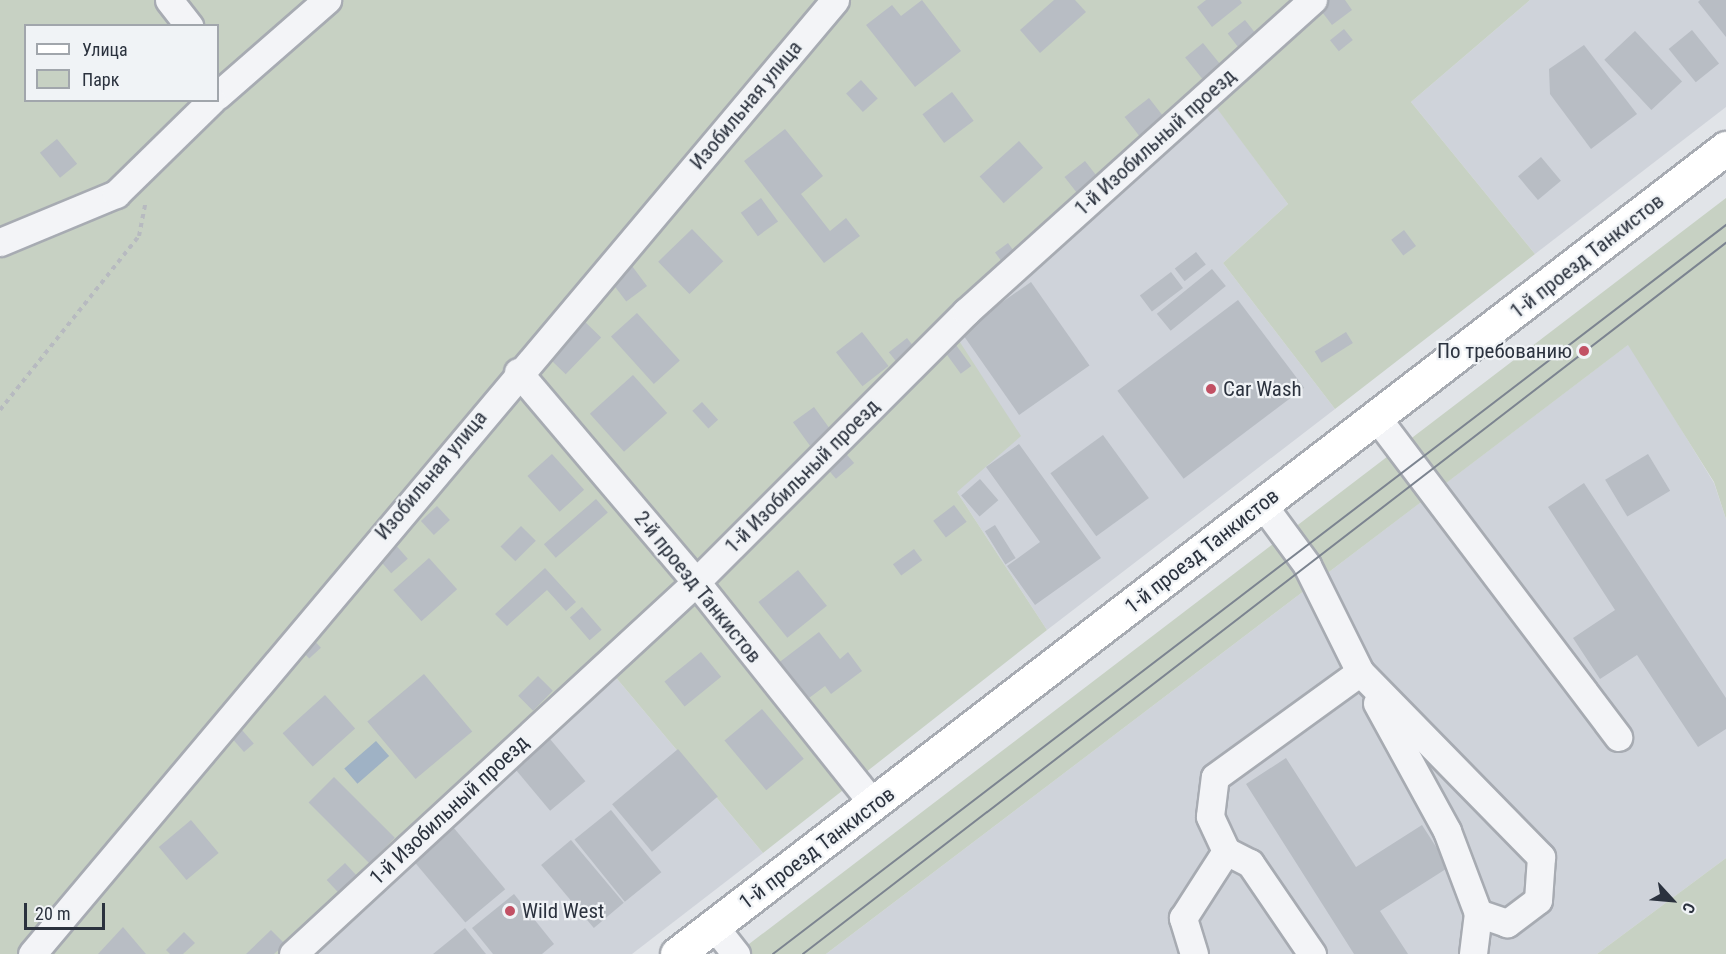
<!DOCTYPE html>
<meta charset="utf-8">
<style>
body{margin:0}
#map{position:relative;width:1726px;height:954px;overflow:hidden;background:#e1e4e8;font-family:"Roboto Condensed",sans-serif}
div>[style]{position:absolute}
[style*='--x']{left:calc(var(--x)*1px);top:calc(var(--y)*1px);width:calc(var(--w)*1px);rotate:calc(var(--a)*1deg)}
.built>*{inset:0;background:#cfd3da}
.green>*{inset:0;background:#c7d1c3}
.water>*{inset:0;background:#9fb2c5;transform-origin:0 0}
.building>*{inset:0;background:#b8bdc4;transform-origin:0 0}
.path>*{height:4px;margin-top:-2px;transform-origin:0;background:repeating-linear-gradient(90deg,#b7bac0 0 4.5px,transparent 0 9px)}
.roads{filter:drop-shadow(2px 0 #a7abb2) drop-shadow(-2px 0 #a7abb2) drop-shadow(0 2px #a7abb2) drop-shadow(0 -2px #a7abb2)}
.minor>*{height:27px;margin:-13.5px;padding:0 13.5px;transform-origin:13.5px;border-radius:13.5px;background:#f3f4f7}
.major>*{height:33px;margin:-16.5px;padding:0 16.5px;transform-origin:16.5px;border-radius:16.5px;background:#fff}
.tram>*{height:1.5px;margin:-0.75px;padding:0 0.75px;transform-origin:0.75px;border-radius:0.75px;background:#7c8490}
.dots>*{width:16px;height:16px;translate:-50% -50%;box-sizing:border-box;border:3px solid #f0f3f6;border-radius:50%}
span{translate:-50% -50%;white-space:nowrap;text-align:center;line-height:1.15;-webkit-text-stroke:4.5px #f0f3f6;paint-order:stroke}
.street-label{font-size:21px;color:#2b323e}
.poi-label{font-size:21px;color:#2b323e}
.right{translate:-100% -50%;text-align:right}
.left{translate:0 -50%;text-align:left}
.legend{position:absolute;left:24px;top:24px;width:195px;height:78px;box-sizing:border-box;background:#f0f3f6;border:2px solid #a1a6ac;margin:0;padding:8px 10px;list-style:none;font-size:18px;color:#2b323e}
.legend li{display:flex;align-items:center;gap:12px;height:30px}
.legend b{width:30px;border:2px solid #a1a6ac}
.north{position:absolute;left:1642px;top:870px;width:60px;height:60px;-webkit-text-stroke:4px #f0f3f6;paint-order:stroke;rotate:116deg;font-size:16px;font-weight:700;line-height:24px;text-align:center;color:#2b323e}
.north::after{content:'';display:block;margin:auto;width:21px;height:27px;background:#2b323e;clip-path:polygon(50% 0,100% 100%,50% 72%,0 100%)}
.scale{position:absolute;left:24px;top:903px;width:81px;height:27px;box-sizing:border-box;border:3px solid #2b323e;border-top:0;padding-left:8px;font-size:18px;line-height:21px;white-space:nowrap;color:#2b323e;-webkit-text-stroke:4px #f0f3f6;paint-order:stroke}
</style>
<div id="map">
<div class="built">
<div style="clip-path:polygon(1530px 0,1726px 0,1726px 107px,1535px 254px,1411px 102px)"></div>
<div style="clip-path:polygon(1213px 102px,1288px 204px,1223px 263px,1335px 409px,1047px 630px,957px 492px,954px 333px)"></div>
<div style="clip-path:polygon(1629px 344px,1714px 483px,1726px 519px,1726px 858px,1597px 954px,826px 954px)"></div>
<div style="clip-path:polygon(613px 674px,763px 853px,632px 954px,304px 954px)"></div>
</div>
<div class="green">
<div style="clip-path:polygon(evenodd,0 0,1530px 0,1411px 102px,1535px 254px,1335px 409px,1223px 263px,1288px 204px,1213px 103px,954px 333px,1021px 436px,957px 492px,1047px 630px,763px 853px,613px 674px,304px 954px,0 954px,0 0,26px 26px,218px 26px,218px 100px,26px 100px,26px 26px)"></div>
<div style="clip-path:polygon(1726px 198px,1726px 519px,1714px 482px,1628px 345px,826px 954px,736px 954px)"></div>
<div style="clip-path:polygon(1726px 858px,1726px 954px,1597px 954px)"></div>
</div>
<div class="water">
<div style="left:376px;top:741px;width:20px;height:42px;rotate:49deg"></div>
</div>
<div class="building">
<div style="clip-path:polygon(922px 0,961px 51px,915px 87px,866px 25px,892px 5px,901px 16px)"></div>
<div style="clip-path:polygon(1054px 0,1075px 0,1086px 12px,1040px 53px,1020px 30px)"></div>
<div style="clip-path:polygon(1206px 0,1240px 0,1242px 3px,1212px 27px,1197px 7px)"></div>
<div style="clip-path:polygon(1329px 0,1345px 0,1352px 10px,1332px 25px,1319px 8px)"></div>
<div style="clip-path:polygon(1700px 0,1726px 0,1726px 37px,1698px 2px)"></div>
<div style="left:1245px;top:20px;width:23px;height:22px;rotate:52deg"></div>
<div style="left:1344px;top:29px;width:14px;height:18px;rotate:51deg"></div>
<div style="left:1692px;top:30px;width:43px;height:30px;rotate:51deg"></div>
<div style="left:1635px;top:31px;width:69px;height:42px;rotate:47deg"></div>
<div style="left:1203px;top:43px;width:35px;height:23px;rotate:51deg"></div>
<div style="clip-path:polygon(1584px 45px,1637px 114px,1591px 149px,1550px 94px,1549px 69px)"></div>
<div style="left:861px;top:80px;width:25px;height:20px;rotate:48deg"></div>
<div style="left:952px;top:92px;width:36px;height:37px;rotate:53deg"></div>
<div style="left:1149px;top:98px;width:31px;height:31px;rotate:52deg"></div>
<div style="clip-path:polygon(785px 129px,823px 176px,801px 194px,830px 231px,846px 218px,860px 236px,824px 263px,744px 161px)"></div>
<div style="left:57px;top:139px;width:32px;height:22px;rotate:51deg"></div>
<div style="left:1019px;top:141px;width:36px;height:53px;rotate:48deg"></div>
<div style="left:1541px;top:157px;width:31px;height:30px;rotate:50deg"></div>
<div style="left:1085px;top:161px;width:28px;height:26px;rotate:52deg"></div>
<div style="left:761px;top:198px;width:29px;height:25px;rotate:54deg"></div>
<div style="left:692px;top:229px;width:45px;height:47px;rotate:46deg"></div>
<div style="left:1404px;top:230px;width:20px;height:16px;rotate:53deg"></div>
<div style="left:1008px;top:243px;width:17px;height:16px;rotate:54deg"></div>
<div style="left:1196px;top:252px;width:16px;height:27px;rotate:52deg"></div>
<div style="left:632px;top:266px;width:25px;height:26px;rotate:53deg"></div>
<div style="left:1212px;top:269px;width:22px;height:71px;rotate:51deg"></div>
<div style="left:1171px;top:272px;width:20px;height:39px;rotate:53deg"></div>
<div style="left:1031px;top:282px;width:102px;height:86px;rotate:55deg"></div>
<div style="left:1238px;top:300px;width:110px;height:151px;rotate:53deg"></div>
<div style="left:637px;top:313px;width:64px;height:35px;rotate:48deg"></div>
<div style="left:581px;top:318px;width:28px;height:51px;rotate:44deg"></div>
<div style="left:862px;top:332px;width:43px;height:33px;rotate:52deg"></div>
<div style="left:1346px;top:332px;width:13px;height:37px;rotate:58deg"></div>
<div style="left:907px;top:338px;width:18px;height:23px;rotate:52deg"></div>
<div style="left:956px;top:345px;width:26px;height:13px;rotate:54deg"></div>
<div style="left:633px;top:375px;width:51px;height:58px;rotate:48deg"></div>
<div style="left:702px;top:402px;width:24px;height:13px;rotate:48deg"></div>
<div style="left:814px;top:407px;width:29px;height:26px;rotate:54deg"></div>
<div style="left:1103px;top:435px;width:78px;height:65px;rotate:54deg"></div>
<div style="clip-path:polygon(1019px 444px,1101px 558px,1035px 605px,1007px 566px,1040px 542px,986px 467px)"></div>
<div style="left:841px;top:448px;width:20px;height:24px;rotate:49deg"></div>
<div style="left:552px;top:454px;width:48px;height:33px;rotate:48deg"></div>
<div style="left:1648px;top:454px;width:43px;height:50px;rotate:59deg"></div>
<div style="left:980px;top:479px;width:28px;height:25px;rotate:49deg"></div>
<div style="clip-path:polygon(1584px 483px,1726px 698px,1726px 729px,1698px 747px,1637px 655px,1600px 679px,1573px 638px,1615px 610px,1548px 507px)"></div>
<div style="left:596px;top:499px;width:18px;height:69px;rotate:49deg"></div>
<div style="left:954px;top:505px;width:21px;height:26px;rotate:53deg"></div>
<div style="left:437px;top:506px;width:19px;height:22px;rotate:47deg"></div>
<div style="left:995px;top:525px;width:39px;height:12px;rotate:58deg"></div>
<div style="left:521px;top:526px;width:21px;height:29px;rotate:45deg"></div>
<div style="left:394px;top:543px;width:21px;height:22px;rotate:49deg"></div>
<div style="left:914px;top:549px;width:14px;height:26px;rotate:54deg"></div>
<div style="left:429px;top:558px;width:42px;height:48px;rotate:48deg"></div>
<div style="clip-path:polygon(545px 568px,576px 602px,566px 611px,547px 590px,507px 626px,495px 614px)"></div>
<div style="left:798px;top:570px;width:46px;height:51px;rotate:51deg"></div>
<div style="left:582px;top:607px;width:30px;height:16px;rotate:49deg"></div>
<div style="clip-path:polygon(819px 632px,840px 659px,848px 652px,862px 671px,831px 694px,825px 686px,805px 701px,777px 664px)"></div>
<div style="left:310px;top:636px;width:16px;height:16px;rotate:47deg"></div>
<div style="left:701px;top:652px;width:32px;height:47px;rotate:51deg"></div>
<div style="left:424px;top:674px;width:75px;height:74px;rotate:50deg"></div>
<div style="left:538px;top:676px;width:21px;height:28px;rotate:45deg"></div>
<div style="left:325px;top:695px;width:45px;height:57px;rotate:48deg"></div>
<div style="left:762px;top:709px;width:65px;height:49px;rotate:50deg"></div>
<div style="left:242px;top:730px;width:18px;height:13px;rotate:49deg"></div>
<div style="left:550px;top:739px;width:55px;height:46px;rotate:50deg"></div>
<div style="left:678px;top:749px;width:62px;height:86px;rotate:50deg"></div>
<div style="clip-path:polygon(1286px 758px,1356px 867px,1422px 825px,1449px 867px,1380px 911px,1408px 954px,1354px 954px,1246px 784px)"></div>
<div style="left:334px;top:777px;width:86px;height:36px;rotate:45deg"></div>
<div style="left:611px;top:810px;width:80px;height:47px;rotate:51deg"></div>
<div style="left:191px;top:820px;width:43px;height:42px;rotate:50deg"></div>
<div style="left:448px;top:821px;width:89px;height:52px;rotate:50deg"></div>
<div style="left:571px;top:840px;width:82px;height:39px;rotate:50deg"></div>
<div style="left:345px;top:863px;width:19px;height:25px;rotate:47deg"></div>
<div style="clip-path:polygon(514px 894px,554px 944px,542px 954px,493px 954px,472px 928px)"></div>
<div style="clip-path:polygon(123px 927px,146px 954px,98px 954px)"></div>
<div style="clip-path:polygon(465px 928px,486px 954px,433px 954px)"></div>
<div style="clip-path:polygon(271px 930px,285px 944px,274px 954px,246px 954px)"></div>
<div style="clip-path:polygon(184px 932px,195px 943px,183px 954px,170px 954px,166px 950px)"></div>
</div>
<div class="path">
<div style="--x:0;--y:410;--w:223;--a:-51.4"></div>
<div style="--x:139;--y:236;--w:32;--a:-79"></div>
</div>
<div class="roads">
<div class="minor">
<div style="--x:169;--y:0;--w:33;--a:52"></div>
<div style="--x:218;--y:95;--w:145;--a:-41.1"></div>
<div style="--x:0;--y:242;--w:126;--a:-22.5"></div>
<div style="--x:116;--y:194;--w:134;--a:-44.4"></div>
<div style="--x:518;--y:372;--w:275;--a:49.7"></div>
<div style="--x:696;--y:582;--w:285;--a:51.4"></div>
<div style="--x:1377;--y:418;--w:400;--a:52.9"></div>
<div style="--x:1360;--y:672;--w:259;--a:45.6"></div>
<div style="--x:1541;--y:857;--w:43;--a:94"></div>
<div style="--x:1538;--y:900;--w:39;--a:143"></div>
<div style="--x:1507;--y:923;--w:31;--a:-161"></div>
<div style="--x:1377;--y:703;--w:146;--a:61.3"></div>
<div style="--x:1447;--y:831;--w:88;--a:69.3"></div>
<div style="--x:1478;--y:913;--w:41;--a:97"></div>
<div style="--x:1226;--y:851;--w:27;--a:27"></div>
<div style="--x:1250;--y:863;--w:110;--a:55.7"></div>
<div style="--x:714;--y:926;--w:36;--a:52"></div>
<div style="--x:32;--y:954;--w:1247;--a:-49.91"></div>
<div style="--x:293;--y:954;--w:548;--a:-42.71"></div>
<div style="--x:696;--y:582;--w:382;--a:-45"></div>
<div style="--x:966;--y:312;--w:467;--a:-42"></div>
<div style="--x:1194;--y:954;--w:38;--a:-107"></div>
<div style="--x:1183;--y:918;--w:80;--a:-57.3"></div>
<div style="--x:1226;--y:851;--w:38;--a:-115"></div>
<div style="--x:1210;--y:816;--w:39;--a:-83"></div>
<div style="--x:1215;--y:777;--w:179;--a:-35.9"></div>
<div style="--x:1360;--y:672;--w:119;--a:-116.4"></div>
<div style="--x:1307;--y:565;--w:76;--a:-126.4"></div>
</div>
<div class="major">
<div style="--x:677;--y:954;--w:1323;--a:-37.54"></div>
</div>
</div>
<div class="tram">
<div style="--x:773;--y:954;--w:1200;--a:-37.41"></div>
<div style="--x:803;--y:954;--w:1165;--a:-37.61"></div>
</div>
<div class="dots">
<div style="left:1584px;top:351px;background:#c25164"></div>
<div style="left:1211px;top:389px;background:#c25164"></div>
<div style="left:510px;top:911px;background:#c25164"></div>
</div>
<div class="street-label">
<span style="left:746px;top:105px;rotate:-50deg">Изобильная улица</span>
<span style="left:1155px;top:142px;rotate:-42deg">1-й Изобильный проезд</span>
<span style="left:1587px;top:256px;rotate:-38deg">1-й проезд Танкистов</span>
<span style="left:431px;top:475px;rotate:-50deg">Изобильная улица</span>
<span style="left:802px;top:476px;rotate:-45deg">1-й Изобильный проезд</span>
<span style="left:1202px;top:551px;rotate:-38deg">1-й проезд Танкистов</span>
<span style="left:698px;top:587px;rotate:51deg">2-й проезд Танкистов</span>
<span style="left:449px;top:810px;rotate:-43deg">1-й Изобильный проезд</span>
<span style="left:817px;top:848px;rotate:-37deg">1-й проезд Танкистов</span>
</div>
<div class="poi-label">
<span class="right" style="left:1572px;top:351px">По требованию</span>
<span class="left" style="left:1223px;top:389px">Car Wash</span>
<span class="left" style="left:522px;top:911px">Wild West</span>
</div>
<ul class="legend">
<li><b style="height:8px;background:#fff"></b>Улица</li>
<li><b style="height:16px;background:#c7d1c3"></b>Парк</li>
</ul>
<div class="north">С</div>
<div class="scale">20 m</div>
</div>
